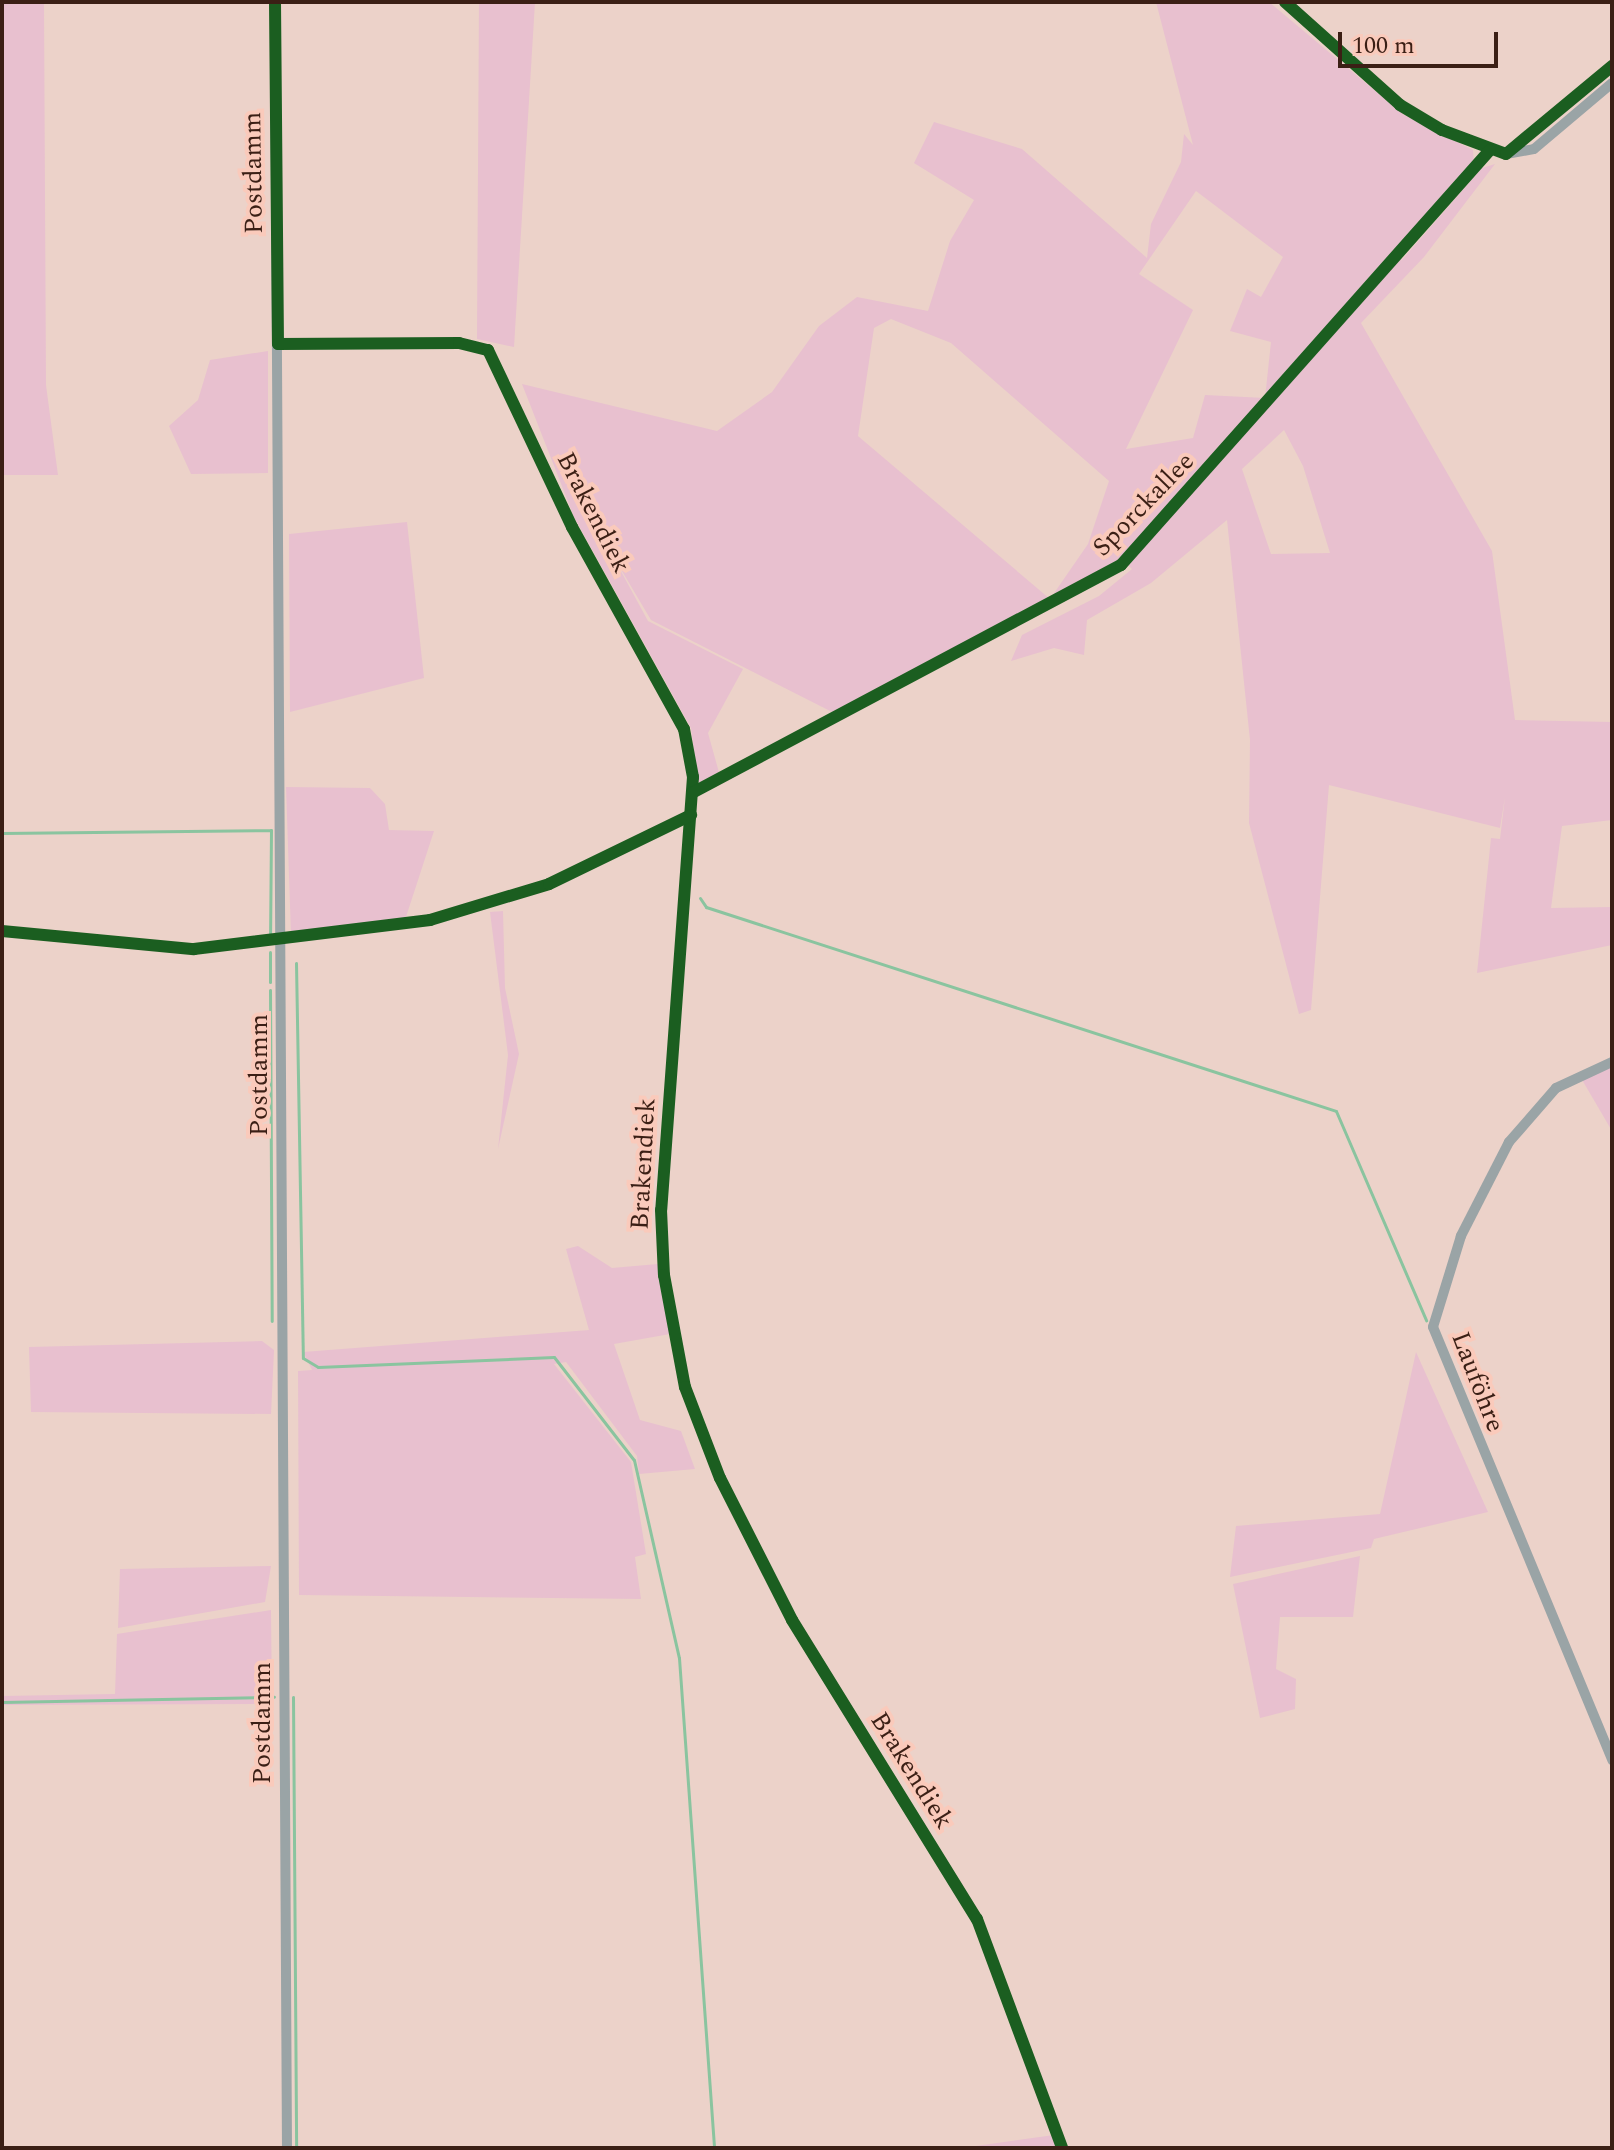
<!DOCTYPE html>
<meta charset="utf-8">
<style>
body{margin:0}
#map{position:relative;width:1614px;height:2150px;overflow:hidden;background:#ecd2c9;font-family:Spectral,serif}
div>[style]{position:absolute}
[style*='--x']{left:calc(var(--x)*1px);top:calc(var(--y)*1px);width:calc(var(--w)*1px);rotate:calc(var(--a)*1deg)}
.green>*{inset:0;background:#e8c0cf}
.stream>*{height:3px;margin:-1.5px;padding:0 1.5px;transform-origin:1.5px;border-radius:1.5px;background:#8ac49f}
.minor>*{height:10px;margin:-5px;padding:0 5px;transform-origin:5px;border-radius:5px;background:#9aa4a6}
.cycleway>*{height:12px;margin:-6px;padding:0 6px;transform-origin:6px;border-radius:6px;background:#1b5e20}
span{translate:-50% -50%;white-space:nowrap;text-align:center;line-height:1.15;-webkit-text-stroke:8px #facabb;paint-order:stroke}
.street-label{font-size:26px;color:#3b1f15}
.frame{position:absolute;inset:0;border:4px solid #3b1f15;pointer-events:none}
.scale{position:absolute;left:1338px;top:32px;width:160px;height:36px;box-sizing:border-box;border:4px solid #3b1f15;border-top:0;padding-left:10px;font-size:24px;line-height:28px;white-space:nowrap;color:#3b1f15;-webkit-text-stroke:6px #facabb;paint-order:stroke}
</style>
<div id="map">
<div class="green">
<div style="clip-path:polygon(2px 2px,44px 2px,46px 385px,58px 475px,2px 475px)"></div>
<div style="clip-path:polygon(479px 2px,535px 2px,514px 347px,477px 339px)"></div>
<div style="clip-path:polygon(evenodd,1156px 2px,1269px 2px,1404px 115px,1473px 150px,1474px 163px,1407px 239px,1401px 261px,1482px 168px,1495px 164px,1424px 257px,1361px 323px,1492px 551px,1515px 720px,1612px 722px,1612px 820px,1562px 826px,1551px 908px,1612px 907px,1612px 945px,1477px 973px,1491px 838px,1500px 839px,1505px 797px,1500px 828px,1329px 785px,1311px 1010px,1299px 1014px,1249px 823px,1250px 740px,1227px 520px,1151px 583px,1087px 620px,1084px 655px,1054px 648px,1011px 661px,1022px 635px,1099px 596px,1132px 569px,1121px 559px,838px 715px,651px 620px,610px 551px,648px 621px,743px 669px,708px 733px,720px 776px,698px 784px,691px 728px,574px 517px,522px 384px,717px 431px,772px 392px,819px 326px,857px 297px,928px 311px,950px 241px,974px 200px,914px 163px,934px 122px,1022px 149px,1147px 258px,1151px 224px,1181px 162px,1184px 134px,1193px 145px,1156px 2px,1196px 191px,1283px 257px,1261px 297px,1247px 289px,1230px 331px,1271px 342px,1265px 398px,1205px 395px,1193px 438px,1126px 449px,1193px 310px,1139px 274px,1196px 191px,1156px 2px,891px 319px,951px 343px,1109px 481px,1088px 544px,1050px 599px,858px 436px,874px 328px,891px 319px,1156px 2px,1284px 430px,1303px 466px,1330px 553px,1271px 554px,1242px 469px,1284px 430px)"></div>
<div style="clip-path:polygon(268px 351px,268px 473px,191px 474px,169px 426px,198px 400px,210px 360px)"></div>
<div style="clip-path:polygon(407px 522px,424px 678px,290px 712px,289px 534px)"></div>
<div style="clip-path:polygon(286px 787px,370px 788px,385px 804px,389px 830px,434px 831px,405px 920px,291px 935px)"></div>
<div style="clip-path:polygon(503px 911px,505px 988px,519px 1054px,498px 1149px,508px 1055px,490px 912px)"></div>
<div style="clip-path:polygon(1612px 1067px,1612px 1131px,1581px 1078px)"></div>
<div style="clip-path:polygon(578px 1246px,612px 1268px,658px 1264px,670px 1334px,614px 1344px,640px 1420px,681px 1431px,695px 1469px,639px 1474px,637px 1456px,566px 1362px,554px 1364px,631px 1462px,646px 1554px,635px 1557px,641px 1599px,299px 1595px,298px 1371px,312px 1370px,303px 1352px,589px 1330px,566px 1249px)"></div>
<div style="clip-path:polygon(262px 1341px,274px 1350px,271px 1414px,31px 1412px,29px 1347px)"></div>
<div style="clip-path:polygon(1416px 1352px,1488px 1512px,1374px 1539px,1371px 1548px,1230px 1577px,1236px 1526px,1380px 1514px)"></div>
<div style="clip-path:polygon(1360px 1556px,1353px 1617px,1280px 1617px,1276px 1669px,1296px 1679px,1295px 1709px,1260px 1718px,1233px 1584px)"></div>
<div style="clip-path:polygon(271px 1566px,265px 1602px,118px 1628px,120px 1569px)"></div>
<div style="clip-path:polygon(271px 1610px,272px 1704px,2px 1705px,2px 1696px,115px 1694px,117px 1634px)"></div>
<div style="clip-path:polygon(1054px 2135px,1057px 2148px,962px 2148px)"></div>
</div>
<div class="stream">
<div style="--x:2;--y:833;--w:269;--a:-0.6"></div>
<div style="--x:271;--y:830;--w:109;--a:90.5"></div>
<div style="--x:700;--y:898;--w:11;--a:56"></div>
<div style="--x:706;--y:907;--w:662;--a:17.94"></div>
<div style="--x:1336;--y:1111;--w:228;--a:66.7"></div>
<div style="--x:270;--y:952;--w:30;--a:90"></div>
<div style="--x:296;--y:963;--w:395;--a:89"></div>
<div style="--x:303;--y:1358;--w:17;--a:31"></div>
<div style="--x:318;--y:1367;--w:236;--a:-2.4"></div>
<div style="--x:554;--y:1357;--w:130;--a:52.2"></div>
<div style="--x:634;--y:1460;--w:203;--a:77.2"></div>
<div style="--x:679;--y:1658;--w:491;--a:85.9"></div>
<div style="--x:270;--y:990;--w:331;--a:89.7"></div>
<div style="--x:293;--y:1697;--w:451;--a:89.6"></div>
<div style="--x:2;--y:1702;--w:272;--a:-1.1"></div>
</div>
<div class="minor">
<div style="--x:275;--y:2;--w:2146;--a:89.68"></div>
<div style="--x:1285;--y:2;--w:154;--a:41.8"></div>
<div style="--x:1400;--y:105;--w:49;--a:30.8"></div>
<div style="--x:1442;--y:130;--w:68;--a:20.6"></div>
<div style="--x:1506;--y:154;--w:28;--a:-10"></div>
<div style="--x:1534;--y:149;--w:102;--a:-40.2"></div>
<div style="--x:278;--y:344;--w:181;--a:-0.3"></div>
<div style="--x:459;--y:343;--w:30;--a:14"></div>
<div style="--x:488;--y:350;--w:196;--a:64.6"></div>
<div style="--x:572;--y:527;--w:231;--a:61"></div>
<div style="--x:684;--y:729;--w:49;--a:79.4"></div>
<div style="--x:693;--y:777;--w:434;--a:94.2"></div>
<div style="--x:661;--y:1210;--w:65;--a:87.4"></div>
<div style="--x:664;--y:1275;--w:114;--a:79.4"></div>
<div style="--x:685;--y:1387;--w:97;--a:69"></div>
<div style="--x:720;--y:1478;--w:159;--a:63.1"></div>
<div style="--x:792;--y:1620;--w:352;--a:58.3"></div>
<div style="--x:977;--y:1919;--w:244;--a:69.6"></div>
<div style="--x:692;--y:793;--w:486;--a:-28"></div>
<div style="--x:1121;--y:565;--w:555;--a:-48.36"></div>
<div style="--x:1612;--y:1062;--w:62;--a:155.1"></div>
<div style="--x:1556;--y:1088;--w:72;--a:131"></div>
<div style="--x:1509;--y:1142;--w:106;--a:117.1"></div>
<div style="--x:1461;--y:1236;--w:95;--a:107.1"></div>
<div style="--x:1433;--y:1327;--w:469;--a:67.5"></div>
</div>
<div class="cycleway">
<div style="--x:275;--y:2;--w:342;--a:89.5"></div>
<div style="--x:278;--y:344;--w:181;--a:-0.3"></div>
<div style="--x:459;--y:343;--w:30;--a:14"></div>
<div style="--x:488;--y:350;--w:196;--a:64.6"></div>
<div style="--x:572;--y:527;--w:231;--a:61"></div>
<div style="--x:684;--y:729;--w:49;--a:79.4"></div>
<div style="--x:693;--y:777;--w:434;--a:94.2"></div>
<div style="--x:661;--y:1210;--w:65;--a:87.4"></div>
<div style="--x:664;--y:1275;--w:114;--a:79.4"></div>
<div style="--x:685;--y:1387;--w:97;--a:69"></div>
<div style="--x:720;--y:1478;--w:159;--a:63.1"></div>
<div style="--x:792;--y:1620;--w:352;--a:58.3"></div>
<div style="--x:977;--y:1919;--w:244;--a:69.6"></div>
<div style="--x:1285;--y:2;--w:154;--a:41.8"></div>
<div style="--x:1400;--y:105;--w:49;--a:30.8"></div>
<div style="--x:1442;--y:130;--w:68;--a:20.6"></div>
<div style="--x:1506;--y:154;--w:138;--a:-39.7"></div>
<div style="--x:692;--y:793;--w:486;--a:-28"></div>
<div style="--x:1121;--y:565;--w:555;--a:-48.36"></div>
<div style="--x:2;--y:931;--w:193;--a:5.4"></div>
<div style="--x:194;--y:949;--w:238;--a:-7"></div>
<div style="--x:430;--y:920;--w:124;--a:-16.8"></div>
<div style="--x:549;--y:884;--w:158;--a:-25.9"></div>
</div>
<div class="street-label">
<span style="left:254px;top:173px;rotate:-91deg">Postdamm</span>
<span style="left:1144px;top:505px;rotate:-46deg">Sporckallee</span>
<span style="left:593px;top:513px;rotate:63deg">Brakendiek</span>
<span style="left:260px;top:1075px;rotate:-90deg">Postdamm</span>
<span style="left:644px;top:1164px;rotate:-87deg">Brakendiek</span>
<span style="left:1477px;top:1382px;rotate:69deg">Lauföhre</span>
<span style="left:263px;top:1723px;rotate:-90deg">Postdamm</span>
<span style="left:911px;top:1771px;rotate:58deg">Brakendiek</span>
</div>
<div class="frame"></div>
<div class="scale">100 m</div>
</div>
